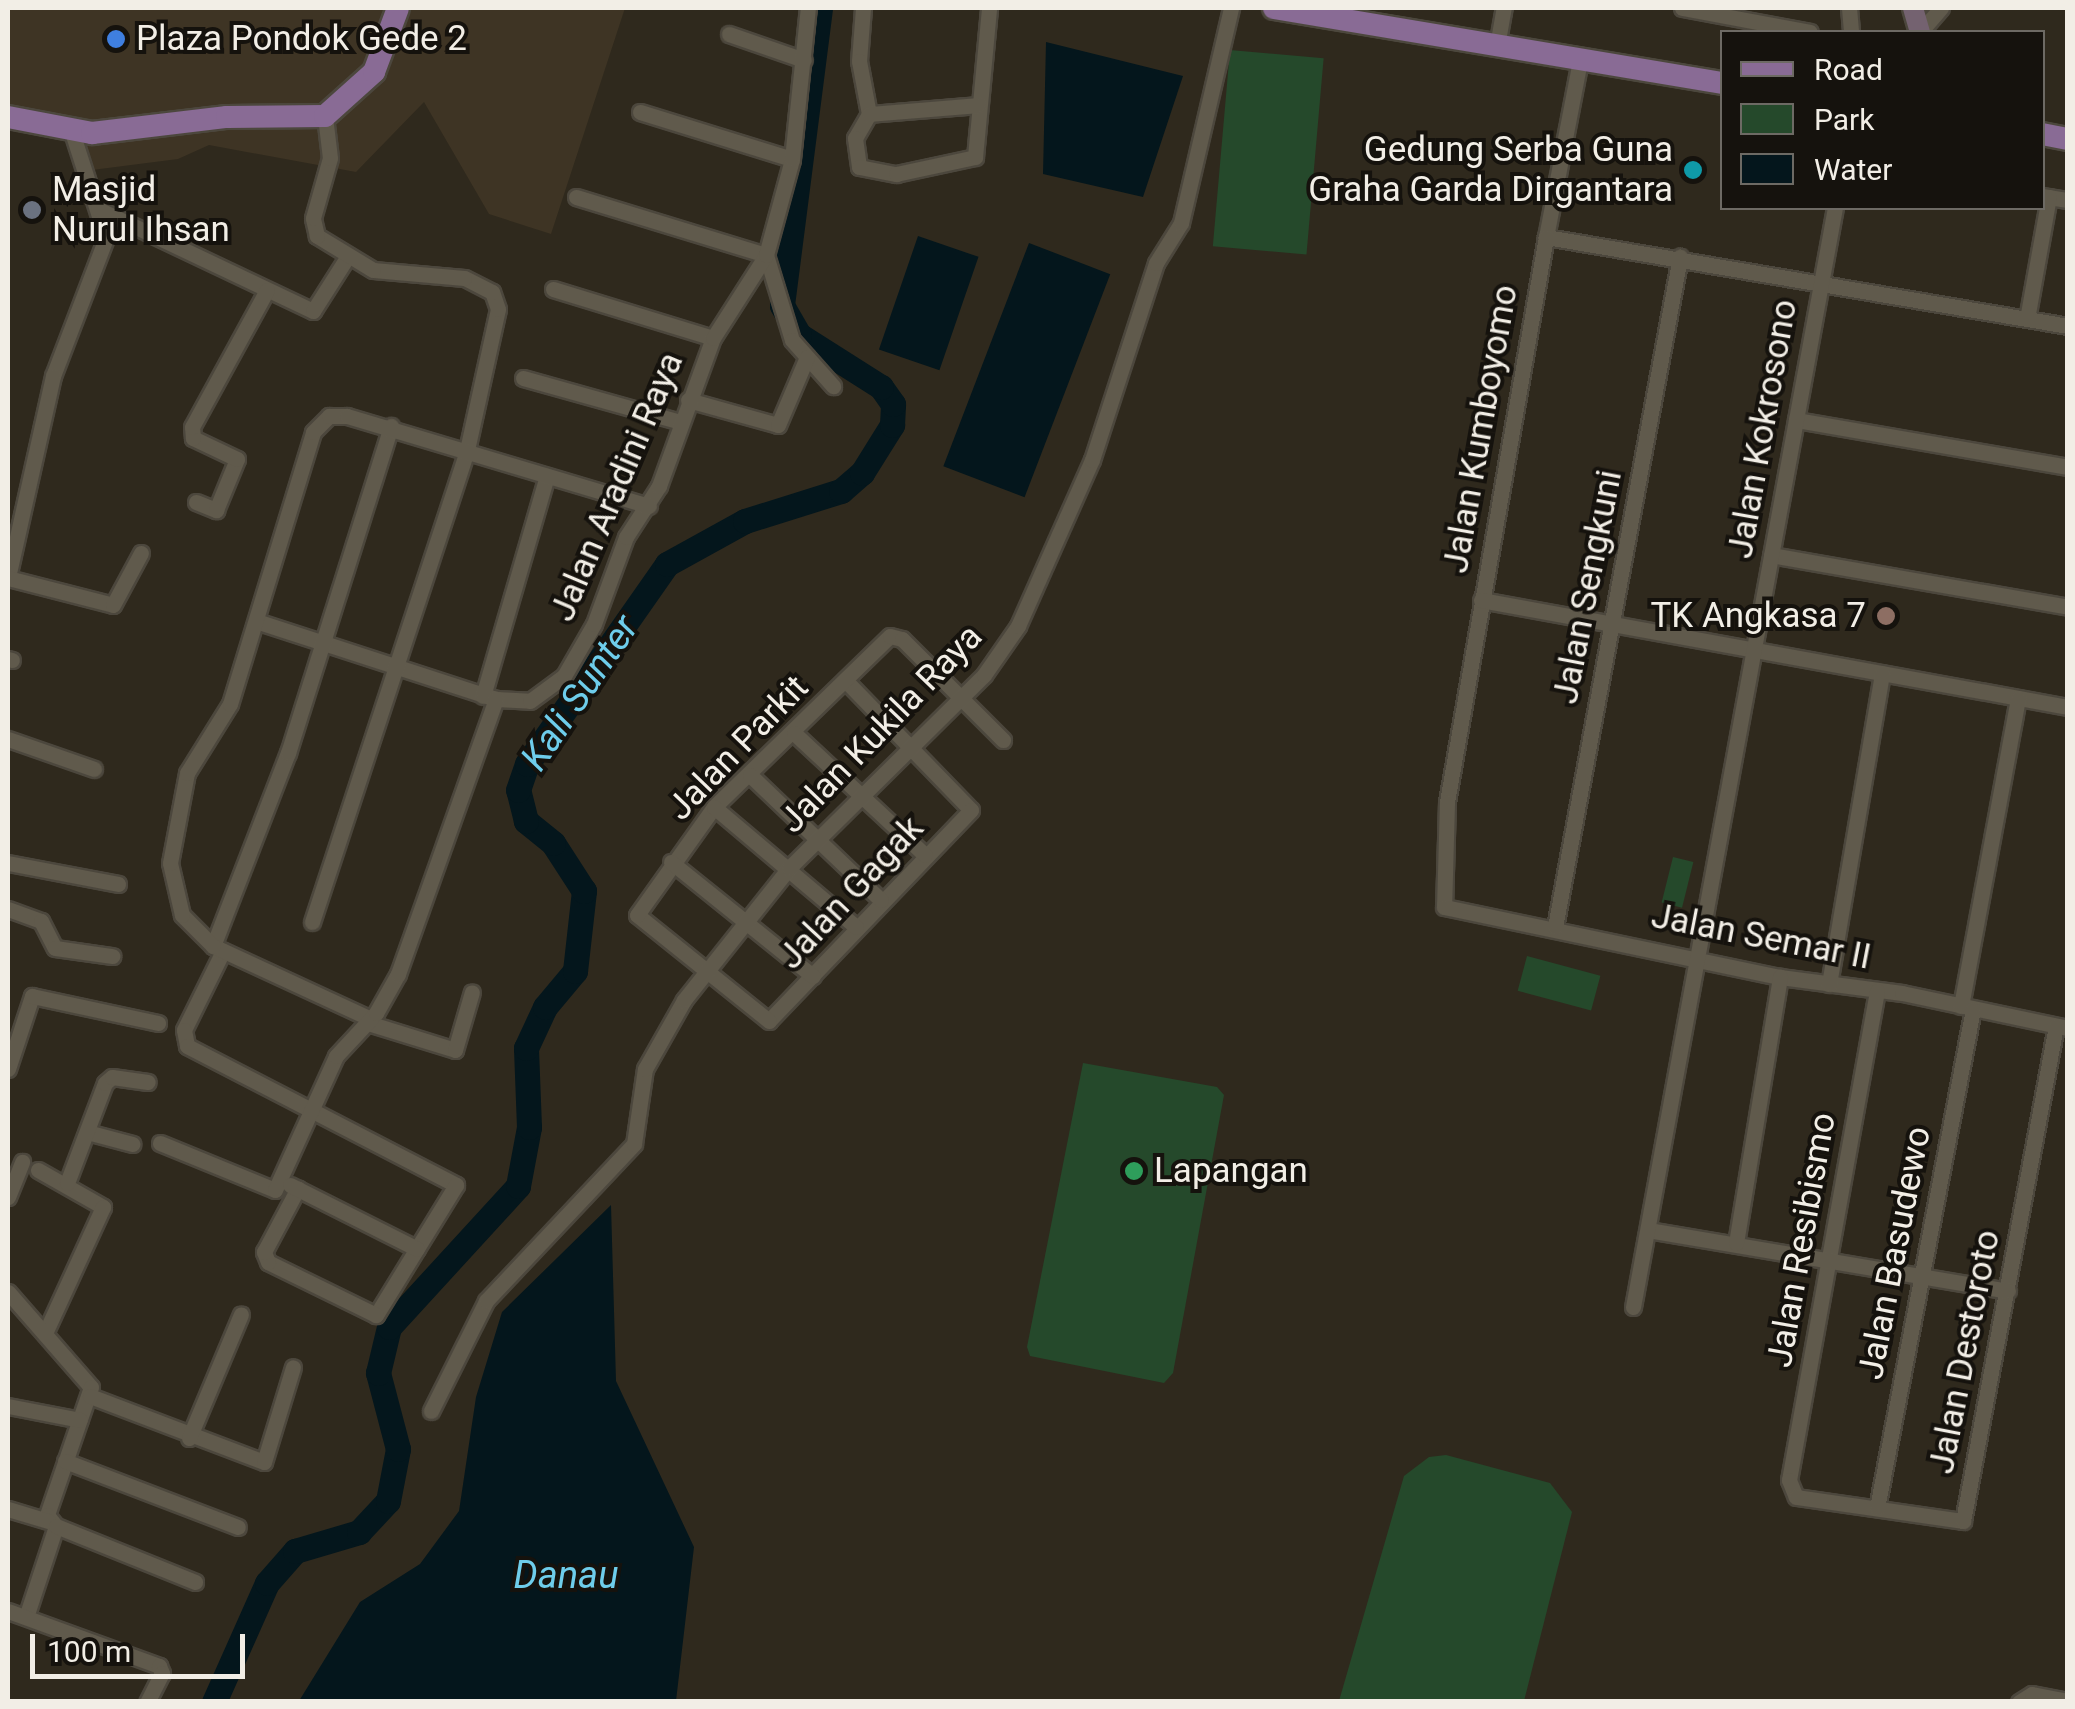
<!DOCTYPE html>
<style>
body{margin:0}
#map{position:relative;width:2075px;height:1709px;overflow:hidden;background:#2f291d;font-family:Roboto,sans-serif}
div>[style]{position:absolute}
[style*='--x']{left:calc(var(--x)*1px);top:calc(var(--y)*1px);width:calc(var(--w)*1px);rotate:calc(var(--a)*1deg)}
.commercial>*{inset:0;background:#3e3424}
.green>*{inset:0;background:#25492b;transform-origin:0 0}
.water>*{inset:0;background:#04161c;transform-origin:0 0}
.river>*{height:25px;margin:-12.5px;padding:0 12.5px;transform-origin:12.5px;border-radius:12.5px;background:#04161c}
.roads{filter:drop-shadow(2px 0 #4c473d) drop-shadow(-2px 0 #4c473d) drop-shadow(0 2px #4c473d) drop-shadow(0 -2px #4c473d)}
.minor>*{height:15px;margin:-7.5px;padding:0 7.5px;transform-origin:7.5px;border-radius:7.5px;background:#605a4c}
.secondary>*{height:20px;margin:-10px;padding:0 10px;transform-origin:10px;border-radius:10px;background:#746270}
.primary>*{height:22px;margin:-11px;padding:0 11px;transform-origin:11px;border-radius:11px;background:#896b95}
.dots>*{width:28px;height:28px;translate:-50% -50%;box-sizing:border-box;border:5px solid #15120d;border-radius:50%}
span{translate:-50% -50%;white-space:nowrap;text-align:center;line-height:1.15;-webkit-text-stroke:8px #15120d;paint-order:stroke}
.poi-label{font-size:35px;color:#f2eee6}
.left{translate:0 -50%;text-align:left}
.right{translate:-100% -50%;text-align:right}
.street-label{font-size:35px;color:#f2eee6}
.water-label{font-size:38px;color:#6ecdeb;font-style:italic}
.frame{position:absolute;inset:0;border:10px solid #f2eee6;pointer-events:none}
.legend{position:absolute;left:1720px;top:30px;width:325px;height:180px;box-sizing:border-box;background:#15120d;border:2px solid #6d6a64;margin:0;padding:12px 18px;list-style:none;font-size:30px;color:#f2eee6}
.legend li{display:flex;align-items:center;gap:20px;height:50px}
.legend b{width:50px;border:2px solid #6d6a64}
.scale{position:absolute;left:30px;top:1634px;width:215px;height:45px;box-sizing:border-box;border:5px solid #f2eee6;border-top:0;padding-left:12px;font-size:30px;line-height:35px;white-space:nowrap;color:#f2eee6;-webkit-text-stroke:8px #15120d;paint-order:stroke}
</style>
<div id="map">
<div class="commercial">
<div style="clip-path:polygon(8px 8px,625px 8px,551px 234px,489px 214px,424px 102px,356px 172px,209px 145px,178px 159px,92px 170px,69px 119px,8px 105px)"></div>
</div>
<div class="green">
<div style="left:1230px;top:50px;width:94px;height:197px;rotate:5deg"></div>
<div style="left:1673px;top:857px;width:21px;height:47px;rotate:14deg"></div>
<div style="left:1527px;top:956px;width:76px;height:36px;rotate:15deg"></div>
<div style="clip-path:polygon(1083px 1063px,1217px 1087px,1224px 1095px,1173px 1373px,1164px 1383px,1030px 1356px,1027px 1347px)"></div>
<div style="clip-path:polygon(1446px 1455px,1550px 1483px,1572px 1512px,1524px 1701px,1339px 1701px,1404px 1476px,1429px 1457px)"></div>
</div>
<div class="water">
<div style="clip-path:polygon(1046px 42px,1183px 76px,1143px 197px,1043px 174px)"></div>
<div style="left:918px;top:236px;width:64px;height:120px;rotate:19deg"></div>
<div style="left:1029px;top:243px;width:87px;height:239px;rotate:21deg"></div>
<div style="clip-path:polygon(611px 1205px,616px 1381px,694px 1547px,676px 1701px,299px 1701px,360px 1602px,420px 1564px,459px 1511px,476px 1397px,502px 1312px)"></div>
</div>
<div class="river">
<div style="--x:214;--y:1702;--w:130;--a:-66"></div>
<div style="--x:267;--y:1583;--w:43;--a:-48.8"></div>
<div style="--x:295;--y:1551;--w:67;--a:-16.5"></div>
<div style="--x:359;--y:1532;--w:42;--a:-46.9"></div>
<div style="--x:388;--y:1501;--w:53;--a:-79.1"></div>
<div style="--x:398;--y:1449;--w:79;--a:-104.7"></div>
<div style="--x:378;--y:1373;--w:47;--a:-76.6"></div>
<div style="--x:389;--y:1327;--w:191;--a:-47.5"></div>
<div style="--x:518;--y:1186;--w:60;--a:-79.4"></div>
<div style="--x:529;--y:1127;--w:79;--a:-92.2"></div>
<div style="--x:526;--y:1048;--w:45;--a:-65.1"></div>
<div style="--x:545;--y:1007;--w:47;--a:-50.2"></div>
<div style="--x:575;--y:971;--w:81;--a:-83.6"></div>
<div style="--x:584;--y:891;--w:57;--a:-122.9"></div>
<div style="--x:553;--y:843;--w:35;--a:-141"></div>
<div style="--x:526;--y:821;--w:32;--a:-104"></div>
<div style="--x:518;--y:790;--w:28;--a:-71"></div>
<div style="--x:527;--y:764;--w:244;--a:-55"></div>
<div style="--x:667;--y:564;--w:89;--a:-28.9"></div>
<div style="--x:745;--y:521;--w:101;--a:-17.4"></div>
<div style="--x:841;--y:491;--w:28;--a:-41"></div>
<div style="--x:862;--y:473;--w:57;--a:-58"></div>
<div style="--x:892;--y:425;--w:21;--a:-87"></div>
<div style="--x:893;--y:404;--w:21;--a:-125"></div>
<div style="--x:881;--y:387;--w:97;--a:-147.6"></div>
<div style="--x:799;--y:335;--w:34;--a:-120"></div>
<div style="--x:782;--y:305;--w:299;--a:-82.7"></div>
</div>
<div class="roads">
<div class="minor">
<div style="--x:863;--y:8;--w:53;--a:94.3"></div>
<div style="--x:859;--y:61;--w:54;--a:79.3"></div>
<div style="--x:1682;--y:8;--w:130;--a:10.6"></div>
<div style="--x:1849;--y:8;--w:24;--a:85"></div>
<div style="--x:1920;--y:32;--w:32;--a:-49"></div>
<div style="--x:729;--y:34;--w:79;--a:19.1"></div>
<div style="--x:1497;--y:46;--w:39;--a:-80"></div>
<div style="--x:640;--y:112;--w:159;--a:17.2"></div>
<div style="--x:869;--y:114;--w:28;--a:120"></div>
<div style="--x:855;--y:138;--w:29;--a:82"></div>
<div style="--x:859;--y:167;--w:38;--a:11"></div>
<div style="--x:896;--y:174;--w:81;--a:-12.1"></div>
<div style="--x:975;--y:157;--w:150;--a:-84.6"></div>
<div style="--x:869;--y:114;--w:109;--a:-4.7"></div>
<div style="--x:72;--y:132;--w:111;--a:72.2"></div>
<div style="--x:106;--y:238;--w:148;--a:111"></div>
<div style="--x:53;--y:376;--w:207;--a:102.6"></div>
<div style="--x:8;--y:578;--w:108;--a:14.4"></div>
<div style="--x:113;--y:605;--w:59;--a:-61.7"></div>
<div style="--x:2042;--y:196;--w:26;--a:9"></div>
<div style="--x:576;--y:197;--w:199;--a:17"></div>
<div style="--x:766;--y:255;--w:89;--a:73"></div>
<div style="--x:792;--y:340;--w:62;--a:48.3"></div>
<div style="--x:98;--y:209;--w:238;--a:25.4"></div>
<div style="--x:313;--y:311;--w:62;--a:-57.6"></div>
<div style="--x:1546;--y:237;--w:180;--a:-79.1"></div>
<div style="--x:553;--y:289;--w:167;--a:17"></div>
<div style="--x:2027;--y:319;--w:124;--a:-79.8"></div>
<div style="--x:2068;--y:326;--w:530;--a:-170.32"></div>
<div style="--x:1546;--y:237;--w:574;--a:99.94"></div>
<div style="--x:1447;--y:802;--w:105;--a:91.6"></div>
<div style="--x:1444;--y:907;--w:343;--a:11.8"></div>
<div style="--x:1780;--y:977;--w:123;--a:7.5"></div>
<div style="--x:1902;--y:993;--w:170;--a:11.9"></div>
<div style="--x:523;--y:378;--w:164;--a:15.6"></div>
<div style="--x:688;--y:400;--w:93;--a:15.5"></div>
<div style="--x:778;--y:425;--w:74;--a:-66.9"></div>
<div style="--x:1796;--y:420;--w:276;--a:9.8"></div>
<div style="--x:196;--y:502;--w:22;--a:22"></div>
<div style="--x:216;--y:510;--w:55;--a:-67.6"></div>
<div style="--x:237;--y:459;--w:49;--a:-154.5"></div>
<div style="--x:193;--y:438;--w:11;--a:-95"></div>
<div style="--x:192;--y:427;--w:156;--a:-61.3"></div>
<div style="--x:1771;--y:555;--w:302;--a:9.9"></div>
<div style="--x:1481;--y:600;--w:597;--a:10.33"></div>
<div style="--x:256;--y:621;--w:252;--a:18"></div>
<div style="--x:496;--y:699;--w:34;--a:3"></div>
<div style="--x:530;--y:701;--w:42;--a:-36.3"></div>
<div style="--x:564;--y:676;--w:60;--a:-60"></div>
<div style="--x:594;--y:624;--w:93;--a:-69.8"></div>
<div style="--x:626;--y:537;--w:61;--a:-57.1"></div>
<div style="--x:659;--y:486;--w:158;--a:-70"></div>
<div style="--x:713;--y:338;--w:98;--a:-57.4"></div>
<div style="--x:766;--y:255;--w:99;--a:-74.8"></div>
<div style="--x:792;--y:159;--w:152;--a:-84"></div>
<div style="--x:8;--y:659;--w:4;--a:14"></div>
<div style="--x:845;--y:680;--w:181;--a:45.9"></div>
<div style="--x:971;--y:810;--w:292;--a:133.8"></div>
<div style="--x:769;--y:1021;--w:169;--a:-141.2"></div>
<div style="--x:637;--y:915;--w:133;--a:-54.5"></div>
<div style="--x:714;--y:807;--w:245;--a:-44.2"></div>
<div style="--x:890;--y:636;--w:12;--a:14"></div>
<div style="--x:902;--y:639;--w:143;--a:45"></div>
<div style="--x:483;--y:696;--w:229;--a:-73.8"></div>
<div style="--x:794;--y:733;--w:179;--a:43"></div>
<div style="--x:8;--y:739;--w:91;--a:19.2"></div>
<div style="--x:750;--y:775;--w:181;--a:43.7"></div>
<div style="--x:714;--y:807;--w:186;--a:40.2"></div>
<div style="--x:671;--y:862;--w:182;--a:38.8"></div>
<div style="--x:8;--y:863;--w:112;--a:10.8"></div>
<div style="--x:8;--y:909;--w:35;--a:20"></div>
<div style="--x:41;--y:921;--w:30;--a:63"></div>
<div style="--x:55;--y:948;--w:58;--a:8"></div>
<div style="--x:312;--y:922;--w:497;--a:-71.8"></div>
<div style="--x:467;--y:450;--w:144;--a:-77.6"></div>
<div style="--x:498;--y:309;--w:18;--a:-109"></div>
<div style="--x:492;--y:292;--w:31;--a:-153"></div>
<div style="--x:464;--y:278;--w:91;--a:-175"></div>
<div style="--x:373;--y:270;--w:66;--a:-148.7"></div>
<div style="--x:317;--y:236;--w:18;--a:-103"></div>
<div style="--x:313;--y:218;--w:62;--a:-74.2"></div>
<div style="--x:330;--y:158;--w:42;--a:-96.8"></div>
<div style="--x:1555;--y:927;--w:682;--a:-79.43"></div>
<div style="--x:213;--y:946;--w:207;--a:-68.8"></div>
<div style="--x:288;--y:753;--w:343;--a:-72.5"></div>
<div style="--x:223;--y:951;--w:88;--a:116.3"></div>
<div style="--x:184;--y:1030;--w:16;--a:79"></div>
<div style="--x:187;--y:1046;--w:303;--a:27.3"></div>
<div style="--x:456;--y:1185;--w:153;--a:121.6"></div>
<div style="--x:376;--y:1315;--w:120;--a:-153.9"></div>
<div style="--x:268;--y:1262;--w:11;--a:-112"></div>
<div style="--x:264;--y:1252;--w:72;--a:-62"></div>
<div style="--x:1829;--y:984;--w:315;--a:-80.3"></div>
<div style="--x:1877;--y:991;--w:497;--a:100.2"></div>
<div style="--x:1789;--y:1480;--w:18;--a:68"></div>
<div style="--x:1796;--y:1497;--w:169;--a:8.2"></div>
<div style="--x:1963;--y:1521;--w:504;--a:-79.36"></div>
<div style="--x:1961;--y:1006;--w:313;--a:-79.5"></div>
<div style="--x:371;--y:1019;--w:174;--a:-155.2"></div>
<div style="--x:213;--y:946;--w:44;--a:-135"></div>
<div style="--x:182;--y:915;--w:53;--a:-103"></div>
<div style="--x:170;--y:863;--w:92;--a:-79.3"></div>
<div style="--x:187;--y:773;--w:81;--a:-58.1"></div>
<div style="--x:230;--y:704;--w:284;--a:-73"></div>
<div style="--x:313;--y:432;--w:23;--a:-45"></div>
<div style="--x:329;--y:416;--w:18;--a:0"></div>
<div style="--x:347;--y:416;--w:315;--a:16.6"></div>
<div style="--x:368;--y:1023;--w:91;--a:17.2"></div>
<div style="--x:455;--y:1050;--w:60;--a:-73.7"></div>
<div style="--x:8;--y:1069;--w:77;--a:-71.8"></div>
<div style="--x:32;--y:996;--w:129;--a:12.1"></div>
<div style="--x:87;--y:1132;--w:47;--a:14.9"></div>
<div style="--x:160;--y:1143;--w:124;--a:22.2"></div>
<div style="--x:275;--y:1190;--w:147;--a:-65.5"></div>
<div style="--x:336;--y:1056;--w:59;--a:-47.1"></div>
<div style="--x:376;--y:1013;--w:45;--a:-60.6"></div>
<div style="--x:398;--y:974;--w:292;--a:-70.4"></div>
<div style="--x:38;--y:1170;--w:75;--a:29.6"></div>
<div style="--x:103;--y:1207;--w:139;--a:114.7"></div>
<div style="--x:67;--y:1183;--w:107;--a:-69.2"></div>
<div style="--x:105;--y:1083;--w:9;--a:-41"></div>
<div style="--x:112;--y:1077;--w:36;--a:8"></div>
<div style="--x:290;--y:1185;--w:142;--a:26.7"></div>
<div style="--x:8;--y:1197;--w:38;--a:-68"></div>
<div style="--x:1648;--y:1230;--w:365;--a:9.6"></div>
<div style="--x:1736;--y:1243;--w:270;--a:-80.6"></div>
<div style="--x:8;--y:1292;--w:126;--a:48.9"></div>
<div style="--x:91;--y:1387;--w:135;--a:109"></div>
<div style="--x:47;--y:1515;--w:14;--a:51"></div>
<div style="--x:56;--y:1526;--w:96;--a:108.2"></div>
<div style="--x:1633;--y:1307;--w:1117;--a:-79.59"></div>
<div style="--x:90;--y:1396;--w:186;--a:20.8"></div>
<div style="--x:264;--y:1462;--w:99;--a:-73"></div>
<div style="--x:8;--y:1406;--w:73;--a:11"></div>
<div style="--x:431;--y:1411;--w:123;--a:-63.4"></div>
<div style="--x:486;--y:1301;--w:216;--a:-46.7"></div>
<div style="--x:634;--y:1144;--w:76;--a:-81.7"></div>
<div style="--x:645;--y:1069;--w:79;--a:-60.5"></div>
<div style="--x:684;--y:1000;--w:169;--a:-51.5"></div>
<div style="--x:789;--y:868;--w:274;--a:-44.7"></div>
<div style="--x:984;--y:675;--w:60;--a:-55.2"></div>
<div style="--x:1018;--y:626;--w:182;--a:-66"></div>
<div style="--x:1092;--y:460;--w:207;--a:-72"></div>
<div style="--x:1156;--y:263;--w:47;--a:-58"></div>
<div style="--x:1181;--y:223;--w:221;--a:-76.9"></div>
<div style="--x:189;--y:1438;--w:134;--a:-67.2"></div>
<div style="--x:65;--y:1461;--w:185;--a:20.9"></div>
<div style="--x:1877;--y:1508;--w:508;--a:-79.11"></div>
<div style="--x:8;--y:1509;--w:42;--a:16.7"></div>
<div style="--x:56;--y:1526;--w:150;--a:21.9"></div>
<div style="--x:8;--y:1611;--w:161;--a:20"></div>
<div style="--x:159;--y:1666;--w:8;--a:67"></div>
<div style="--x:162;--y:1673;--w:33;--a:117"></div>
<div style="--x:2019;--y:1702;--w:15;--a:-32"></div>
<div style="--x:2032;--y:1694;--w:37;--a:11"></div>
</div>
<div class="secondary">
<div style="--x:1913;--y:8;--w:25;--a:74"></div>
</div>
<div class="primary">
<div style="--x:1274;--y:8;--w:454;--a:9.5"></div>
<div style="--x:8;--y:117;--w:86;--a:10.8"></div>
<div style="--x:92;--y:133;--w:136;--a:-6.8"></div>
<div style="--x:227;--y:117;--w:98;--a:-0.6"></div>
<div style="--x:325;--y:116;--w:66;--a:-41.9"></div>
<div style="--x:374;--y:72;--w:68;--a:-69.4"></div>
<div style="--x:2042;--y:134;--w:26;--a:11"></div>
</div>
</div>
<div class="dots">
<div style="left:116px;top:39px;background:#3f7fe0"></div>
<div style="left:1693px;top:170px;background:#0f9aa8"></div>
<div style="left:32px;top:210px;background:#6b7280"></div>
<div style="left:1886px;top:616px;background:#8d6e63"></div>
<div style="left:1134px;top:1171px;background:#2e9e5b"></div>
</div>
<div class="poi-label">
<span class="left" style="left:136px;top:39px">Plaza Pondok Gede 2</span>
<span class="right" style="left:1673px;top:170px">Gedung Serba Guna<br>Graha Garda Dirgantara</span>
<span class="left" style="left:52px;top:210px">Masjid<br>Nurul Ihsan</span>
<span class="right" style="left:1866px;top:616px">TK Angkasa 7</span>
<span class="left" style="left:1154px;top:1171px">Lapangan</span>
</div>
<div class="street-label">
<span style="left:1481px;top:429px;rotate:-80deg">Jalan Kumboyomo</span>
<span style="left:1763px;top:429px;rotate:-80deg">Jalan Kokrosono</span>
<span style="left:617px;top:487px;rotate:-67deg">Jalan Aradini Raya</span>
<span style="left:1588px;top:587px;rotate:-79deg">Jalan Sengkuni</span>
<span style="left:881px;top:729px;rotate:-46deg">Jalan Kukila Raya</span>
<span style="left:738px;top:748px;rotate:-46deg">Jalan Parkit</span>
<span style="left:851px;top:893px;rotate:-47deg">Jalan Gagak</span>
<span style="left:1761px;top:937px;rotate:11deg">Jalan Semar II</span>
<span style="left:1802px;top:1240px;rotate:-80deg">Jalan Resibismo</span>
<span style="left:1895px;top:1253px;rotate:-79deg">Jalan Basudewo</span>
<span style="left:1965px;top:1352px;rotate:-79deg">Jalan Destoroto</span>
</div>
<div class="water-label">
<span style="left:580px;top:693px;rotate:-56deg">Kali Sunter</span>
<span style="left:566px;top:1576px">Danau</span>
</div>
<div class="frame"></div>
<ul class="legend">
<li><b style="height:12px;background:#896b95"></b>Road</li>
<li><b style="height:28px;background:#25492b"></b>Park</li>
<li><b style="height:28px;background:#04161c"></b>Water</li>
</ul>
<div class="scale">100 m</div>
</div>
